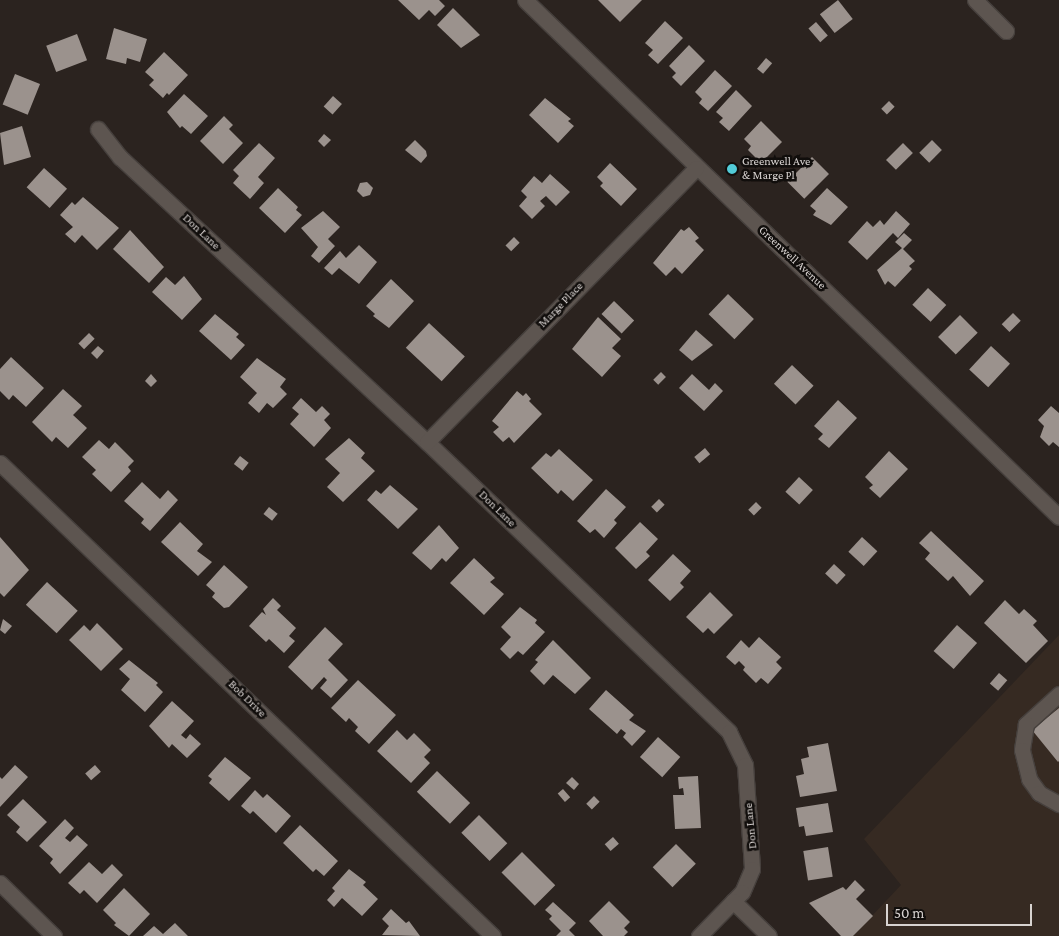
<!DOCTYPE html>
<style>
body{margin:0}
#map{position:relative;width:1059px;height:936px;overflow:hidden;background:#2b231f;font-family:"Crimson Pro",serif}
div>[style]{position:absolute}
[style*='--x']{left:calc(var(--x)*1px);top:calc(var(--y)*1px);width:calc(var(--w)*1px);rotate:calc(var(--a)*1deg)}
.built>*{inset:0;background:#362a22}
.building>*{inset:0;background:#9b928d;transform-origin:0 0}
.roads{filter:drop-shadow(1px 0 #46403d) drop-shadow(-1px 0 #46403d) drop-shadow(0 1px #46403d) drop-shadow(0 -1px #46403d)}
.minor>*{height:15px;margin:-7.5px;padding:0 7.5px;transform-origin:7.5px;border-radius:7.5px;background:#5d5550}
.dots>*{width:14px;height:14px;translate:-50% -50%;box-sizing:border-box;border:2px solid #110e0c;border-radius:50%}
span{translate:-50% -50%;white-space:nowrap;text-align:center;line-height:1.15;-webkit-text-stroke:5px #110e0c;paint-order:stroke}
.poi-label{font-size:12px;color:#d8d3d1}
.left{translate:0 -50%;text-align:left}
.street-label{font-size:12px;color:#d8d3d1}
.scale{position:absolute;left:886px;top:904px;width:146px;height:22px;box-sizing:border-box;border:2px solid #d8d3d1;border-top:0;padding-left:6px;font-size:15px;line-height:18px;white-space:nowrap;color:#d8d3d1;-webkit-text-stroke:4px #110e0c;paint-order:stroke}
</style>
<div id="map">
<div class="built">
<div style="clip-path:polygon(1059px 635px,1059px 936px,853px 936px,901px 885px,864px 839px)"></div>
</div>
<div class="building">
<div style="clip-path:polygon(398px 0,439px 0,445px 6px,435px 16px,429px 10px,419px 20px)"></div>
<div style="clip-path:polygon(598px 0,642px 0,620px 22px)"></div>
<div style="left:838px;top:0;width:24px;height:23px;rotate:52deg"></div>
<div style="clip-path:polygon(453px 8px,480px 35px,461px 48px,437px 25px)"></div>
<div style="clip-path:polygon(665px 21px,683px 38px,658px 64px,648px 55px,653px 50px,645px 43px)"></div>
<div style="left:816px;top:22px;width:18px;height:10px;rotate:49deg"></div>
<div style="clip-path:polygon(114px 28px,147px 39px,140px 62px,127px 58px,126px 64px,106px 59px)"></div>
<div style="left:77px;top:34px;width:28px;height:33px;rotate:69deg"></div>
<div style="clip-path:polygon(689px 45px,705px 61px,681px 86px,672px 77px,676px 73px,669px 66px)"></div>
<div style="clip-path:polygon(164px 52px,188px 75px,169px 95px,167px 93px,163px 98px,149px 85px,154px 80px,145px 72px)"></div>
<div style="left:766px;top:58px;width:8px;height:14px;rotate:40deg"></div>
<div style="clip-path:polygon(715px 70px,732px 86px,708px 111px,699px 103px,702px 99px,695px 92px)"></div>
<div style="left:15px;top:74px;width:27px;height:33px;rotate:22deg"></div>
<div style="clip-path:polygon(736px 90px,752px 106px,729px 131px,719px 122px,723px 118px,716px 112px)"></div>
<div style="clip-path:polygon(184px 94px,208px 116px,191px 134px,182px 126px,180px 128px,167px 112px)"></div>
<div style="left:333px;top:96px;width:12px;height:14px;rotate:42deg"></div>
<div style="clip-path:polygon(545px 98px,571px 119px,568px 121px,574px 126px,558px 143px,529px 115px)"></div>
<div style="left:889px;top:101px;width:8px;height:11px;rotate:45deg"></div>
<div style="clip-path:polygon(224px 116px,233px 125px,229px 129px,243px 143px,223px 164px,200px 141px)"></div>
<div style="clip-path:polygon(761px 121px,782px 142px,761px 163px,748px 150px,751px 146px,744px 139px)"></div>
<div style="clip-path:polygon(22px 126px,31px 157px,4px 165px,0 133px)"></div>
<div style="clip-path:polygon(324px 134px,331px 140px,324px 147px,318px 141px)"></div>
<div style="clip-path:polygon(415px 140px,426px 151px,427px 156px,421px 163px,405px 150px)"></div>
<div style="left:932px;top:140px;width:14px;height:18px;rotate:45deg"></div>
<div style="clip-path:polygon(259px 143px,275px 158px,258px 177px,264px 183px,250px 199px,233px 183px,239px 176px,233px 170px)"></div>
<div style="left:903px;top:143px;width:14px;height:24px;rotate:45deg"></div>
<div style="left:812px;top:157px;width:24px;height:35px;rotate:45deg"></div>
<div style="clip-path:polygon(610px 163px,637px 189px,621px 206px,600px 186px,603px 183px,597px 177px)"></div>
<div style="left:44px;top:168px;width:31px;height:26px;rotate:42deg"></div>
<div style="clip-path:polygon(550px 174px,570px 192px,556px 206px,546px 196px,540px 201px,545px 206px,532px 219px,519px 206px,527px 197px,521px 191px,534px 176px,542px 183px)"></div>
<div style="clip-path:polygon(367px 182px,373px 188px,370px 195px,363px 197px,357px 191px,360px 183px)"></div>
<div style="clip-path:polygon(278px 188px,298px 207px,296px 210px,302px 215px,285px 233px,259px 208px)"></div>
<div style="clip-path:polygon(827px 188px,848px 207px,831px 225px,813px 215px,816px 211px,810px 206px)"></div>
<div style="clip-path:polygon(83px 197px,119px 228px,97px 250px,82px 235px,75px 243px,65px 234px,73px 227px,60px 215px,72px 202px,75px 205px)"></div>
<div style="clip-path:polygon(323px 211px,340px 227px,328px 239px,335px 246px,319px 263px,311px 256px,318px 247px,301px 228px)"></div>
<div style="clip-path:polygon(896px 211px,910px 224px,898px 238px,893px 233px,867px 260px,848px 242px,867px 221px,873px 227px,880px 220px,884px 225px)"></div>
<div style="clip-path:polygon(689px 227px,699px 238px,695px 241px,704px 250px,682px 274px,675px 267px,666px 276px,653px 263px,681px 229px,684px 231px)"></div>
<div style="clip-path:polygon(130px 230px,164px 267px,149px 283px,113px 249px)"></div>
<div style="clip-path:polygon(904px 233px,912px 240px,903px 249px,915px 261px,909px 266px,912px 269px,895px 287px,888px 281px,885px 285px,877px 270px,902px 248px,895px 242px)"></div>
<div style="left:514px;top:237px;width:8px;height:12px;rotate:45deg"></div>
<div style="clip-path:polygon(359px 245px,377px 262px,359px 284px,339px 268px,332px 275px,324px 268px,340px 251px,346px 258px)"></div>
<div style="clip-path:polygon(184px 276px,202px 299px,182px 320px,152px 292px,166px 277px,175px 285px)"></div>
<div style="clip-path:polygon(391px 279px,414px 301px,389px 328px,373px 316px,375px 314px,366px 306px)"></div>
<div style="left:928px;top:288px;width:25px;height:23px;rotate:43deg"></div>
<div style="left:728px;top:294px;width:36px;height:28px;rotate:44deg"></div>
<div style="left:614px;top:301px;width:28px;height:18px;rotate:44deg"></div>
<div style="left:1013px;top:313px;width:11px;height:16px;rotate:45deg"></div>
<div style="clip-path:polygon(215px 314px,239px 334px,236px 337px,245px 345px,231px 360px,199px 331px)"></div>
<div style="left:960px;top:315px;width:25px;height:31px;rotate:45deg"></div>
<div style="clip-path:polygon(598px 317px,621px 339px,612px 348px,621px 356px,602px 377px,572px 349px)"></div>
<div style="left:429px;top:323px;width:49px;height:34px;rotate:43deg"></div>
<div style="clip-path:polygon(696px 330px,713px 345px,692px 361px,679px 350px)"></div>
<div style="left:89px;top:333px;width:8px;height:15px;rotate:45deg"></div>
<div style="clip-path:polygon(98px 346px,104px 351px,97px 359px,91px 353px)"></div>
<div style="left:991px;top:346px;width:26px;height:32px;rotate:43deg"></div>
<div style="clip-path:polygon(11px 357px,44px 388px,26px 407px,13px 395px,9px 400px,0 391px,0 369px)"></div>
<div style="clip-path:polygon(257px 358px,286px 379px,280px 387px,287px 394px,273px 408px,267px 403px,259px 413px,248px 403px,257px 393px,240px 377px)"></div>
<div style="left:792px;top:365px;width:30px;height:26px;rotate:44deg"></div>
<div style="left:661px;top:372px;width:7px;height:11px;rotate:45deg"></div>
<div style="clip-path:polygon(151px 374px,157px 381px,151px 387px,145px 381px)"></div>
<div style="clip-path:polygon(692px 374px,709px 390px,715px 383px,723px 391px,704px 411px,679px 388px)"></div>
<div style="clip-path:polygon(63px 389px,82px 406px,73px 415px,87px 428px,68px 448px,56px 437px,52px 442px,32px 422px)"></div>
<div style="clip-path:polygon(517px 391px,523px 396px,526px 393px,531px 399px,529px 401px,542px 414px,514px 443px,509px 437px,503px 442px,493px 432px,499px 427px,492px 421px)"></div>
<div style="clip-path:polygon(301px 398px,316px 412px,322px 406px,330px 414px,324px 420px,331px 428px,314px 447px,290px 424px,299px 414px,292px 408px)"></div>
<div style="clip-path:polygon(838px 400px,857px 418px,829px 448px,818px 439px,823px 434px,814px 426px)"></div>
<div style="clip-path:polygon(1051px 406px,1059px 413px,1059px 447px,1053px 442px,1049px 446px,1040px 437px,1044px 426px,1038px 420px)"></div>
<div style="clip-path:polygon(349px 438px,365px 453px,361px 458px,375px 471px,343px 502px,327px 487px,340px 473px,325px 459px)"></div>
<div style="clip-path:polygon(99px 440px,109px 449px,115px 442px,134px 461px,128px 467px,131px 471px,111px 492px,92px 474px,96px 470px,82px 457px)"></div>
<div style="left:705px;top:448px;width:8px;height:14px;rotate:50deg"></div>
<div style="clip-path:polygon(559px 449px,593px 480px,573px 501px,561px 490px,558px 494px,531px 468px,546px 453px,551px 457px)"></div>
<div style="clip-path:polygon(889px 451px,908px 469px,880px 498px,869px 488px,873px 485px,865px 477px)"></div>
<div style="left:240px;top:456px;width:11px;height:10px;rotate:38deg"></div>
<div style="left:799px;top:477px;width:19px;height:20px;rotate:43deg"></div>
<div style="clip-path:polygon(142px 482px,160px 499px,168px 490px,178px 500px,150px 531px,141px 523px,144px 519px,124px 501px)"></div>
<div style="clip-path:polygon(390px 485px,418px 509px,398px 529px,367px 500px,376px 490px,381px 494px)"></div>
<div style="clip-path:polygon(606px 489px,626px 507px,614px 520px,617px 523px,604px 538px,595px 529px,590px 533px,577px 521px)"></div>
<div style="left:659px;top:499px;width:8px;height:11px;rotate:45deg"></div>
<div style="left:756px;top:502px;width:8px;height:11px;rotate:45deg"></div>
<div style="left:269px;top:507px;width:11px;height:9px;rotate:38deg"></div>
<div style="clip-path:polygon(180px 522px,203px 544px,197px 551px,212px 562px,198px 576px,161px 542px)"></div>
<div style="clip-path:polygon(640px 522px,658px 539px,646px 552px,650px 556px,636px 569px,615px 548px)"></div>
<div style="clip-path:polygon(439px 525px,459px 548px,446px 562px,442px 558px,431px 570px,412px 553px)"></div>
<div style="clip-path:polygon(931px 531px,984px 581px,970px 596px,953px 576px,948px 581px,925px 559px,930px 553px,919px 543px)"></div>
<div style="clip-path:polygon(0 537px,29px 570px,4px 597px,0 593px)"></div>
<div style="left:862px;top:537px;width:21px;height:20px;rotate:43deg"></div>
<div style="clip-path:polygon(673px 554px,691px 571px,680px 583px,684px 587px,670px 601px,648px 580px)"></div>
<div style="clip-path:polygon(474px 558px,495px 578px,490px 582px,504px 594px,484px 615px,450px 583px)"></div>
<div style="left:834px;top:564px;width:16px;height:13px;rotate:43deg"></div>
<div style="clip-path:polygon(224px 565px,248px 587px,229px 607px,224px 608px,212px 597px,215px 593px,206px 585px)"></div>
<div style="left:47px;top:582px;width:42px;height:31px;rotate:43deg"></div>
<div style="clip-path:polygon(710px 592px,733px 615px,714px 634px,708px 628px,703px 633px,686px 617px)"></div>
<div style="clip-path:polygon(273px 598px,281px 606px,277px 610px,296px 628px,289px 636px,295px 641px,284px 653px,269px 639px,266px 642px,249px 626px,262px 612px,266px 615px,263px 609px)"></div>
<div style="clip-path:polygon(1005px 600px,1019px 614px,1024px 609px,1037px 621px,1033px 625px,1048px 641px,1026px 663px,984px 623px)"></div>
<div style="clip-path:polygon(520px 607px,537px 620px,535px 623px,545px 632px,523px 655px,518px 651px,510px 659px,500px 649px,511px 637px,501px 627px)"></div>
<div style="clip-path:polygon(3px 619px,12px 626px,5px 634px,0 630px)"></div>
<div style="clip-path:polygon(97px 623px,123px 649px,101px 671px,69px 640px,84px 625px,90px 631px)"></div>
<div style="left:957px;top:625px;width:27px;height:35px;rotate:42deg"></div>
<div style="clip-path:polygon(325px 627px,343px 644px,328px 660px,348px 680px,331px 698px,320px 688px,327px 680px,324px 677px,312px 690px,288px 667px)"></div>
<div style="clip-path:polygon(759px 637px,781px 657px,776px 662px,782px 668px,768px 684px,761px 678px,756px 683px,743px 670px,745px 667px,739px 661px,735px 665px,726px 657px,741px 640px,749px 648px)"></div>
<div style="clip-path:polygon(553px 640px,591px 678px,575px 694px,553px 675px,544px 685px,530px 671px,538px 662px,535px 660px)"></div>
<div style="clip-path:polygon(129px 660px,158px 683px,156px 685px,163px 692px,145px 712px,121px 690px,130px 679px,119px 669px)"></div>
<div style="left:999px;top:673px;width:11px;height:14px;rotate:41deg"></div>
<div style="clip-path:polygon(358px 680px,396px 715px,369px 744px,355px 731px,358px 727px,349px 718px,346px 722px,331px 708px)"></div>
<div style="clip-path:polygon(606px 690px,634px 715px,629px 720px,646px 731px,632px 746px,623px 737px,626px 733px,621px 729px,617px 734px,589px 709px)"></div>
<div style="clip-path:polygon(172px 701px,194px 721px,181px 735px,186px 739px,190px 734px,201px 744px,187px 758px,172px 744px,169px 748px,149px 726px)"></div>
<div style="clip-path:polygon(1059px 708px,1059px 761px,1058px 762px,1032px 730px)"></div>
<div style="clip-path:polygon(397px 730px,407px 740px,414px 733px,431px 750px,424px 757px,430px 763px,411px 783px,377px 751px)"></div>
<div style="left:658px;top:737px;width:30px;height:27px;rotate:42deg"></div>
<div style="clip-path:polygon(828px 743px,837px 791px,800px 797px,796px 776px,804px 774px,801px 759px,809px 757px,807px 747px)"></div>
<div style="clip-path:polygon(225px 757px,251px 778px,229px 801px,209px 783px,212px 779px,208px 776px)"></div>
<div style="clip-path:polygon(15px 765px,28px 777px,0 807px,0 777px,2px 779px)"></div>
<div style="left:95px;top:765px;width:9px;height:13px;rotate:49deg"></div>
<div style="left:437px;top:771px;width:46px;height:29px;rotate:44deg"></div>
<div style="clip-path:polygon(698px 776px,701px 828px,675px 829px,673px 795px,684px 795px,683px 788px,679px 789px,678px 777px)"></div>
<div style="clip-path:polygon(572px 777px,579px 784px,574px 790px,566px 783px)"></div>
<div style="left:563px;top:789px;width:11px;height:7px;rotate:49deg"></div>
<div style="clip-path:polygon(255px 790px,263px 798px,267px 794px,291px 816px,276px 833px,253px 811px,250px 814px,241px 806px)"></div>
<div style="left:594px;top:796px;width:8px;height:11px;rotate:45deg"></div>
<div style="clip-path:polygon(23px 799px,47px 822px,27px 842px,16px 832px,20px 827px,7px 815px)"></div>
<div style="clip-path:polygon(828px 803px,833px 832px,806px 836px,804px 826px,799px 827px,796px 808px)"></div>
<div style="left:479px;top:815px;width:40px;height:25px;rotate:45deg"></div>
<div style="clip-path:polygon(65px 819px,74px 828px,65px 838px,70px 842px,77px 835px,88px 845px,60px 874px,50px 863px,53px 859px,39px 846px)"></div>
<div style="clip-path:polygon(300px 825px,338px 861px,324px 876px,316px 869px,313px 872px,283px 843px)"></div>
<div style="left:613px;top:837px;width:9px;height:11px;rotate:49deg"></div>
<div style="left:676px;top:844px;width:28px;height:33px;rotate:45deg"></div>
<div style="left:828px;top:847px;width:30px;height:25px;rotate:81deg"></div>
<div style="left:522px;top:852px;width:47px;height:29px;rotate:45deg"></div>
<div style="clip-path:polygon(89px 862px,102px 874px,112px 864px,123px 875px,97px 903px,84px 890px,80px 894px,68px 883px)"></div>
<div style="clip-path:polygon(349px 869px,366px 882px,363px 885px,378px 899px,362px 916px,342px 898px,334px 907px,327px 900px,335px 891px,332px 888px)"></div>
<div style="clip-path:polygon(855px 880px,865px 890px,856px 899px,873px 916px,853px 936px,841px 936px,809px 903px,843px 887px,846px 890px)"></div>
<div style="clip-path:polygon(124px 888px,150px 914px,129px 936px,114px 925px,116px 923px,103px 910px)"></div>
<div style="clip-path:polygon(609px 901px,630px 922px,624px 928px,628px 932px,624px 936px,603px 936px,589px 921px)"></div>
<div style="clip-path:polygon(553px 902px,576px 923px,569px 930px,575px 936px,556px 936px,561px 931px,549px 919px,552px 916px,545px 910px)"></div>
<div style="clip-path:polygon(391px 909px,406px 923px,409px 921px,420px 936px,382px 935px,389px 926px,382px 919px)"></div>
<div style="clip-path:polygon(175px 923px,188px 936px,143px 936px,154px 926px,163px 934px)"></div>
</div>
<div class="roads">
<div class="minor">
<div style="--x:525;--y:0;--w:743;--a:44.07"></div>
<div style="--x:975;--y:0;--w:44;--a:45"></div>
<div style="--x:98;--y:129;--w:36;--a:52"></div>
<div style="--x:120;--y:157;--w:419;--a:42.9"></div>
<div style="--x:427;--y:442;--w:419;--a:43.8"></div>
<div style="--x:729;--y:732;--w:37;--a:64"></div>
<div style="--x:745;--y:765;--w:104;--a:86.1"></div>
<div style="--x:752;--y:869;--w:25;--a:113"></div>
<div style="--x:742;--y:892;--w:62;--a:134.3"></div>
<div style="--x:427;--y:442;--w:384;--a:-45.5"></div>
<div style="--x:0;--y:463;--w:683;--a:43.81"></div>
<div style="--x:1059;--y:694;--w:45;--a:137.7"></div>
<div style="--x:1026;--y:724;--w:26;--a:99"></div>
<div style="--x:1022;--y:750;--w:30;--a:76"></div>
<div style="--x:1029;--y:779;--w:17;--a:54"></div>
<div style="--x:1039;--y:793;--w:23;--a:29"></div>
<div style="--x:0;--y:883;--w:76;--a:44.5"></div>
<div style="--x:733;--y:901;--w:50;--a:44.2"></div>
</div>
</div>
<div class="dots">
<div style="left:732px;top:169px;background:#52cbd7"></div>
</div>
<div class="poi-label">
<span class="left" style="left:742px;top:169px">Greenwell Ave<br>&amp; Marge Pl</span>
</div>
<div class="street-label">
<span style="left:201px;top:232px;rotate:43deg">Don Lane</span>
<span style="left:792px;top:258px;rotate:43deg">Greenwell Avenue</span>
<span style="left:561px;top:305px;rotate:-46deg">Marge Place</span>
<span style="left:497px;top:509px;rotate:44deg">Don Lane</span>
<span style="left:247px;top:699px;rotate:44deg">Bob Drive</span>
<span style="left:751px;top:826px;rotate:-96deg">Don Lane</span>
</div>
<div class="scale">50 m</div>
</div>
